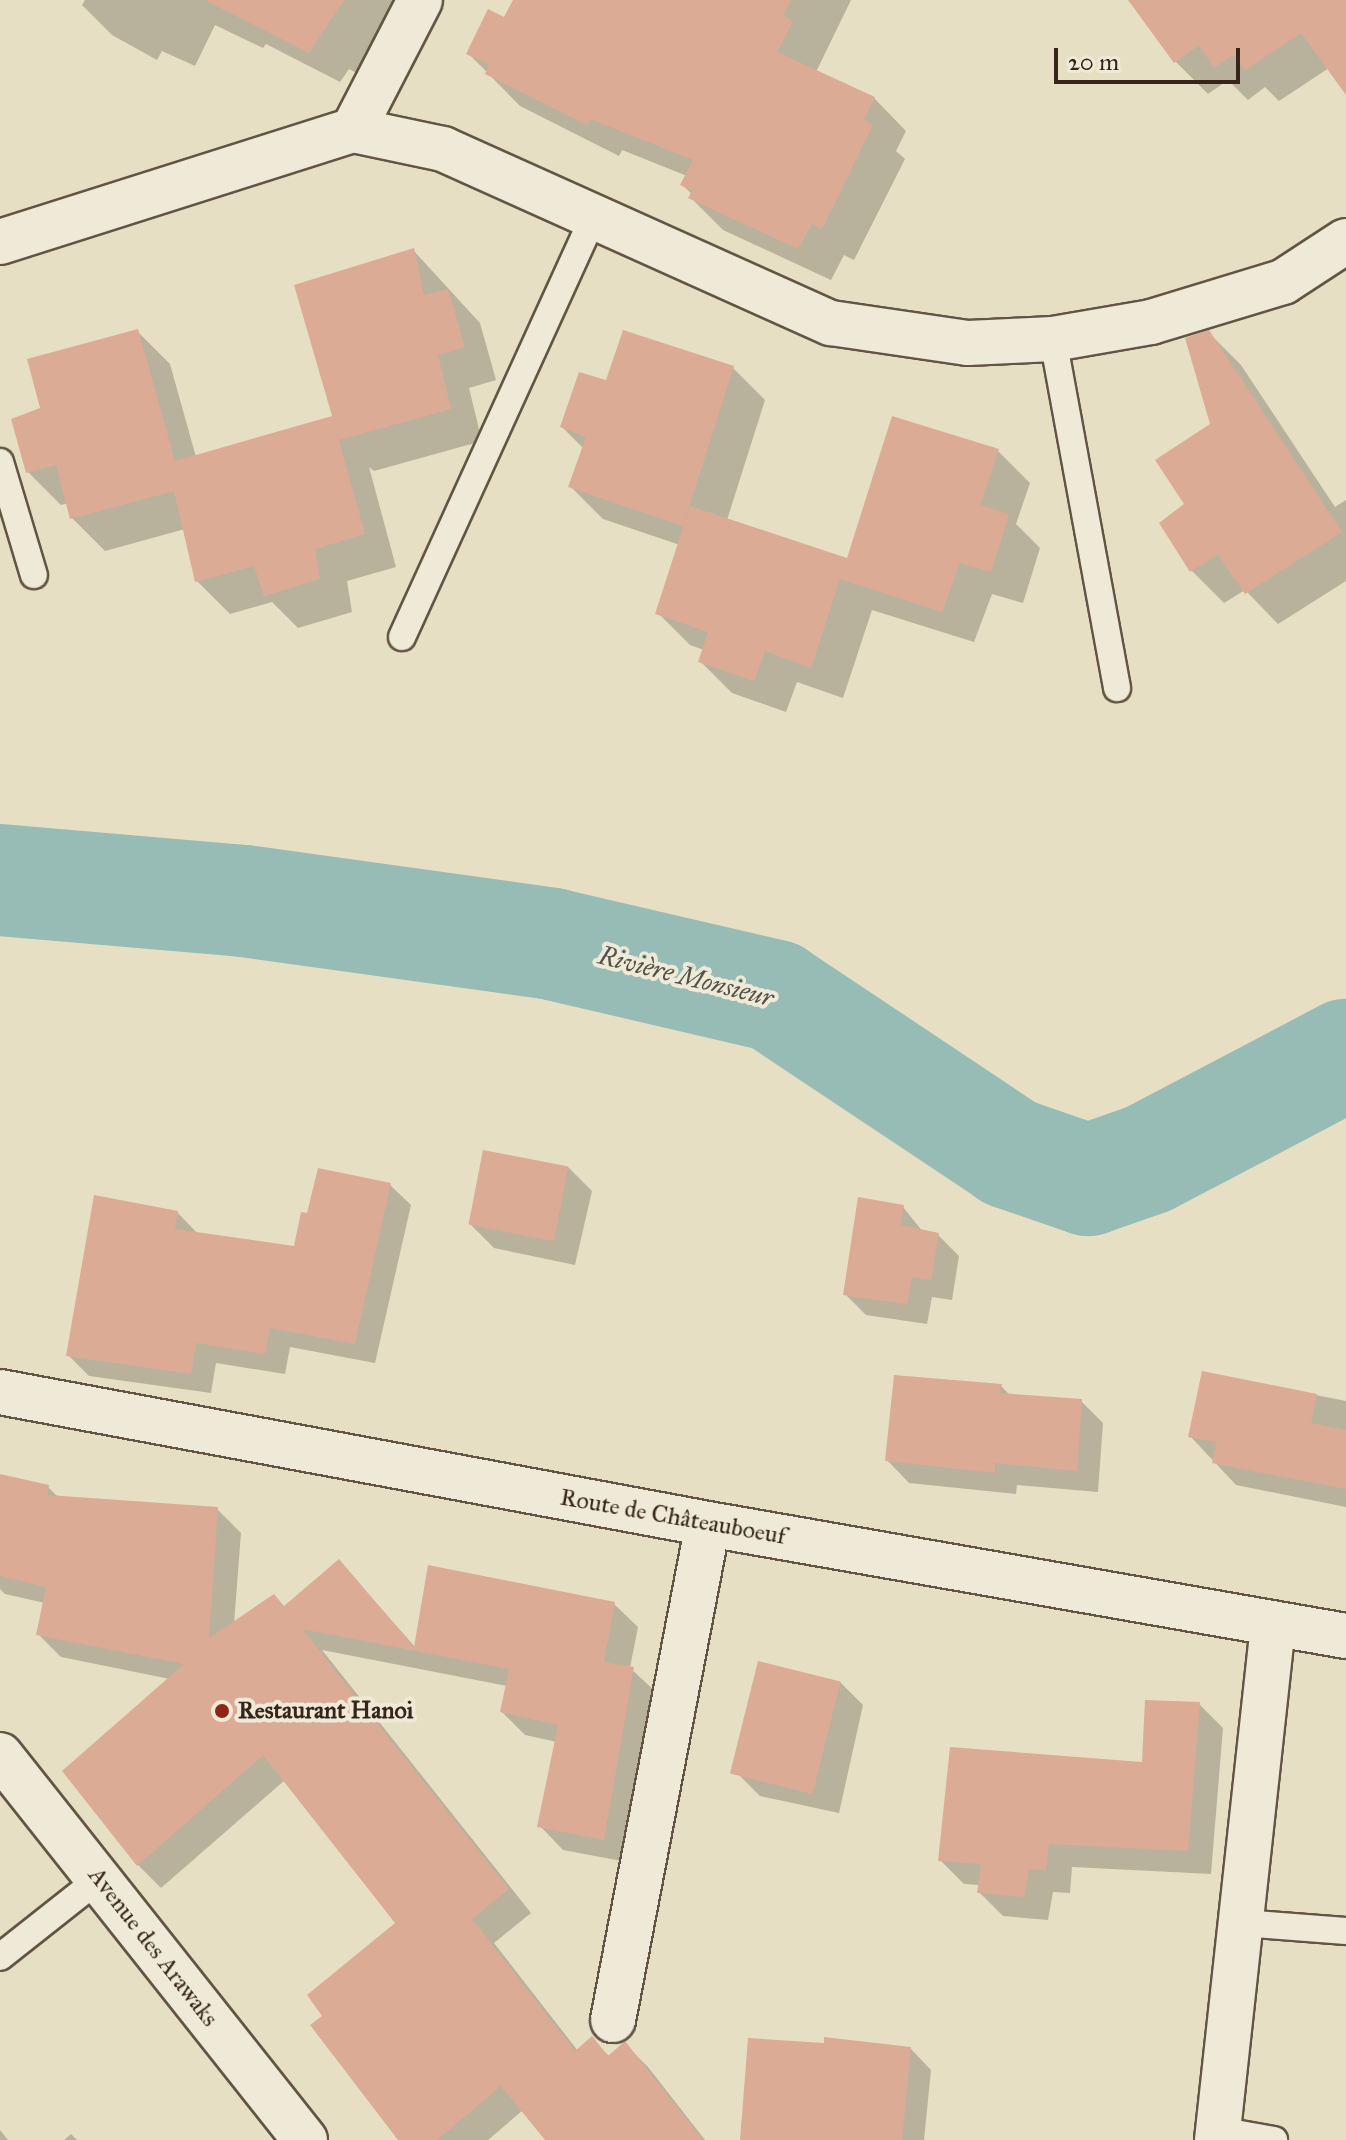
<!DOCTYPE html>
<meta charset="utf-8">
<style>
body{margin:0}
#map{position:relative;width:1346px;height:2140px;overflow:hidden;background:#e7dfc3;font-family:"IM FELL Great Primer",serif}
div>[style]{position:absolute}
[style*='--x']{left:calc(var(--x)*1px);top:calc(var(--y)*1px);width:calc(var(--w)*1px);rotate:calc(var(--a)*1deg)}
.shadow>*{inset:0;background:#0003}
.river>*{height:112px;margin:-56px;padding:0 56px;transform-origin:56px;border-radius:56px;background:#97bcb5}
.building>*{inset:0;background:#dcab95;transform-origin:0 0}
.roads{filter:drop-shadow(2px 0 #635444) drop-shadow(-2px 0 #635444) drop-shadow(0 2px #635444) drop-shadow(0 -2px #635444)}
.service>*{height:26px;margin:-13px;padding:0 13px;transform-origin:13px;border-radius:13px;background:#efead8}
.minor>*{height:44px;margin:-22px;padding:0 22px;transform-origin:22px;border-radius:22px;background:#efead8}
.tertiary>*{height:44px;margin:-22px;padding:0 22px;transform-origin:22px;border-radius:22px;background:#efead8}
.secondary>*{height:44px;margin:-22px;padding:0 22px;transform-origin:22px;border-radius:22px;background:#efead8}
.dots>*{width:22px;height:22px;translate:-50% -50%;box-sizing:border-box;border:4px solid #efead8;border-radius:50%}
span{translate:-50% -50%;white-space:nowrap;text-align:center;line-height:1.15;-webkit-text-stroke:8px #efead8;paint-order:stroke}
.street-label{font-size:24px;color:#372519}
.poi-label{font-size:24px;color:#372519;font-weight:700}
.left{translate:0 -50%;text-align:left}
.water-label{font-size:26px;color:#545248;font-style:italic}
.scale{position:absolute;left:1054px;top:48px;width:186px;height:36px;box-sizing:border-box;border:4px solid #372519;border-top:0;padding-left:10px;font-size:24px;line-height:28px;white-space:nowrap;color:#372519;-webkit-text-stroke:6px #efead8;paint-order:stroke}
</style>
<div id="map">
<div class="shadow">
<div style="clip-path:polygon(85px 0,411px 0,370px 80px,349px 69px,340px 82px,266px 44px,263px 48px,215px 25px,195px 66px,162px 51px,157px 60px,112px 35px,82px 5px)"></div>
<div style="clip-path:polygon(515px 0,851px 0,816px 72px,874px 98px,906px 131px,896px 151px,905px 159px,854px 260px,844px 255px,831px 280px,723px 230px,691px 198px,693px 195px,682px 185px,687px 176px,622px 150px,619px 156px,520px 106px,468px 53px,505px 19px)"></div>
<div style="clip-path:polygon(1158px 0,1319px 0,1346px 4px,1346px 92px,1329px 68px,1279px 101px,1265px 87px,1248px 100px,1228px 80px,1208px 94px,1175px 61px)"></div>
<div style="clip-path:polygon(413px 250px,480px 323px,496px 380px,469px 388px,482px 441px,374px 471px,369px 467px,396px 567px,347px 581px,352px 612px,298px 628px,272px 602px,230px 614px,197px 581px,185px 529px,105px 551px,72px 518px,68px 503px,61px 505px,28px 472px,42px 410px,137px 331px,170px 364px,196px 457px,335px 417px)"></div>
<div style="clip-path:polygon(1209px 333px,1241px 365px,1335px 507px,1346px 500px,1346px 581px,1278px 624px,1245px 590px,1224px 603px,1192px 571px,1162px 523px,1187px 504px,1212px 425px)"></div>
<div style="clip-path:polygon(733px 368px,765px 400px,727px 520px,848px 561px,998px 451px,1030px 483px,1016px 524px,1040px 548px,1023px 603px,992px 594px,974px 642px,872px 610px,843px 698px,797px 682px,786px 712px,732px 693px,700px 661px,704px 650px,690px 645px,658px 613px,680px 545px,603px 519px,571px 487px,584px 449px,562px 427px,607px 382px)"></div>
<div style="clip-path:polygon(568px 1167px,592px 1191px,575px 1265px,494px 1248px,470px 1224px)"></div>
<div style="clip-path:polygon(390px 1185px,411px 1205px,375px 1363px,290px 1347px,285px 1374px,216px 1363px,211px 1393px,89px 1376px,69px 1356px,177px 1212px,198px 1234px,296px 1248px,308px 1215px)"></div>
<div style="clip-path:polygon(903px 1207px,923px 1232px,938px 1235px,959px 1256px,952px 1300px,932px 1297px,927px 1324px,866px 1315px,845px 1294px)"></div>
<div style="clip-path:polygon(1203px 1373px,1346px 1401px,1346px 1507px,1236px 1485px,1190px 1436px)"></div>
<div style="clip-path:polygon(1001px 1386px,1010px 1395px,1081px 1401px,1103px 1423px,1098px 1492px,1017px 1485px,1016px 1494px,909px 1483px,887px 1460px)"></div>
<div style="clip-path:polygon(0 1476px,48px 1487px,59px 1498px,217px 1509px,241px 1533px,234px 1624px,285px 1608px,339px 1561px,416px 1648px,614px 1604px,638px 1627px,630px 1668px,656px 1692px,627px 1862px,563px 1850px,540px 1826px,557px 1742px,525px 1735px,502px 1712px,507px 1686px,322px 1650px,531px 1913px,494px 1943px,578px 2051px,592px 2039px,610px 2057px,625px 2044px,648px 2067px,705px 2140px,547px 2140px,523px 2110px,488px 2140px,401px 2140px,398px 1923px,285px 1780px,161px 1888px,138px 1865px,170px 1679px,61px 1657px,38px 1634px,45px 1603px,5px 1594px,0 1589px)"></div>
<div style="clip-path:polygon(840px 1682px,863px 1705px,839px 1813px,760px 1796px,737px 1773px)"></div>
<div style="clip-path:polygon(1199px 1704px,1223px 1728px,1211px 1874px,1072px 1867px,1070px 1893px,1053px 1892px,1048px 1920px,1003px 1916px,979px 1892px,980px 1885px,964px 1884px,940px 1860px,1144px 1764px)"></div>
<div style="clip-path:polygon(910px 2048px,931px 2070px,924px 2140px,742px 2140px)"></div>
<div style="clip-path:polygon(0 2130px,8px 2140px,0 2140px)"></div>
<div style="clip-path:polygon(71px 2134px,77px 2140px,64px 2140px)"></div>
</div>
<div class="river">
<div style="--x:0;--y:880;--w:245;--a:4.9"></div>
<div style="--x:244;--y:901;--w:311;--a:7.9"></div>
<div style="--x:552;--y:944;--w:229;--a:13.1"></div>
<div style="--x:775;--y:996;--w:283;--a:33.7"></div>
<div style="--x:1010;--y:1153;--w:83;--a:19.1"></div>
<div style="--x:1088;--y:1180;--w:64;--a:-19.3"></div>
<div style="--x:1148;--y:1159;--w:224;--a:-27.7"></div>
</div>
<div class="building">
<div style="clip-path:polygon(205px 0,344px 0,309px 53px)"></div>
<div style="clip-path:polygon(513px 0,791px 0,783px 15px,793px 21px,777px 52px,875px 97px,864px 119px,873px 125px,822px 229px,812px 224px,798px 249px,688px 198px,692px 191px,680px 185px,693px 160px,590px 119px,587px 125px,485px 74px,489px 65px,466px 54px,488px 9px,504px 17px)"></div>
<div style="clip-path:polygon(1128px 0,1346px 0,1346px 95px,1301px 33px,1245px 70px,1233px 55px,1214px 68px,1199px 45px,1174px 63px)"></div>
<div style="clip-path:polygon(414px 248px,424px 295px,448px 289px,465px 347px,438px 355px,451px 409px,339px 440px,294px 285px)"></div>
<div style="clip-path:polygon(138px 329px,175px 461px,332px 416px,365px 534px,315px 549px,320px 579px,264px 596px,254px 566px,195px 582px,174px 491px,70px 519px,56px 465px,26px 473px,11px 419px,40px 408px,27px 359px)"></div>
<div style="clip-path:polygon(623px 330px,734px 366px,683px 526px,568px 487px,586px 437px,560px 427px,579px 372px,606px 380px)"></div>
<div style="clip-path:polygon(1209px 330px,1342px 532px,1245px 594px,1218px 555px,1190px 572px,1159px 523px,1184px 504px,1155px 460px,1210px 424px,1185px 338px)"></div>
<div style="clip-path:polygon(892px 416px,999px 449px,980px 505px,1009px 514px,991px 572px,960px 563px,942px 612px,840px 579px,811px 668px,765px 651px,754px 681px,698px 662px,708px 632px,655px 614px,690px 506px,847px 558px)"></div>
<div style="left:483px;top:1150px;width:87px;height:76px;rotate:11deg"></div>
<div style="clip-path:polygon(318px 1168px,391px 1183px,355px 1344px,270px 1328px,265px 1354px,196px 1343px,191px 1374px,66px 1356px,94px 1195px,178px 1211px,175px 1229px,294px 1246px,301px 1212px,307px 1213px)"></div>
<div style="clip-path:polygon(858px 1197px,904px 1205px,901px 1225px,939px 1233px,931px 1280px,912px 1277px,907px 1304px,843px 1295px)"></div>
<div style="clip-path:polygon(1202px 1371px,1317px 1394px,1311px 1423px,1346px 1430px,1346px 1489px,1212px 1463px,1217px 1442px,1188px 1437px)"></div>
<div style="clip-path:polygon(894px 1375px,1002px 1384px,1000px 1393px,1082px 1399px,1077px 1471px,995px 1463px,995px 1473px,885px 1461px)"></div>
<div style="clip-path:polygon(0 1474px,49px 1485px,48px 1495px,218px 1507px,209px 1638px,274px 1594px,284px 1606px,339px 1559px,414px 1647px,428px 1565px,615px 1602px,604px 1662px,634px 1667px,604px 1840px,537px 1827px,558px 1725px,500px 1712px,509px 1669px,302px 1629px,509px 1889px,472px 1919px,575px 2051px,592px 2036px,608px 2056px,625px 2041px,703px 2140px,545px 2140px,501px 2086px,437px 2140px,398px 2140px,310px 2025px,322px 2016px,307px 1995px,395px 1923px,263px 1755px,137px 1866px,62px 1771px,184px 1664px,36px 1635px,46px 1587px,0 1576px)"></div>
<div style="left:758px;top:1661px;width:85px;height:116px;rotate:14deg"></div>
<div style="clip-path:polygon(1145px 1700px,1200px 1702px,1188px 1851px,1049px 1844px,1046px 1870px,1029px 1869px,1024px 1897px,977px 1893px,981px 1864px,938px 1861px,950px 1747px,1142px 1762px)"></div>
<div style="clip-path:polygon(824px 2037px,911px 2047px,902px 2140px,740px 2140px,748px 2038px,824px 2043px)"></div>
</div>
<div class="roads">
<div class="service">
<div style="--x:1053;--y:339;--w:355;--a:79.6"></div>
<div style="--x:0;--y:462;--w:118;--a:73.3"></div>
<div style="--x:402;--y:637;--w:463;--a:-65.5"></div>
<div style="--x:1242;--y:1923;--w:104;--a:4.4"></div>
<div style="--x:0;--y:1957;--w:127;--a:-38.3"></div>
<div style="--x:1218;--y:2130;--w:57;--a:10.1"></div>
</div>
<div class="minor">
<div style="--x:353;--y:130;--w:146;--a:-62.7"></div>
<div style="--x:0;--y:242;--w:370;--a:-17.6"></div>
<div style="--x:353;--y:130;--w:92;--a:11.9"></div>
<div style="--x:443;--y:149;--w:425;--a:24.2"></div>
<div style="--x:831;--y:323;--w:138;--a:8.3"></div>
<div style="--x:968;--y:343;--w:85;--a:-2.7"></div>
<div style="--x:1053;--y:339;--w:99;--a:-9.8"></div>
<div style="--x:1151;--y:322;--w:138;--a:-16.9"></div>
<div style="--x:1283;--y:282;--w:75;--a:-33.1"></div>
<div style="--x:613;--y:2020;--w:505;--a:-79.16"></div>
<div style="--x:1217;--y:2140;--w:518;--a:-83.79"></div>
</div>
<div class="tertiary">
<div style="--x:0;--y:1755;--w:491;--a:51.6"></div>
</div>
<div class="secondary">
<div style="--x:0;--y:1392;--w:720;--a:10.56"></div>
<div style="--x:708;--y:1524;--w:648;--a:9.96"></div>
</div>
</div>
<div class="dots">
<div style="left:222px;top:1711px;background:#8f2418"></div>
</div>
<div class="street-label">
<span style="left:673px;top:1517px;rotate:10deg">Route de Châteauboeuf</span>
<span style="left:153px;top:1947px;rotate:52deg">Avenue des Arawaks</span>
</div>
<div class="poi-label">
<span class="left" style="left:238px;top:1711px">Restaurant Hanoi</span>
</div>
<div class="water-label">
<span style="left:686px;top:977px;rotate:14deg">Rivière Monsieur</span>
</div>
<div class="scale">20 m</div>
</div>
